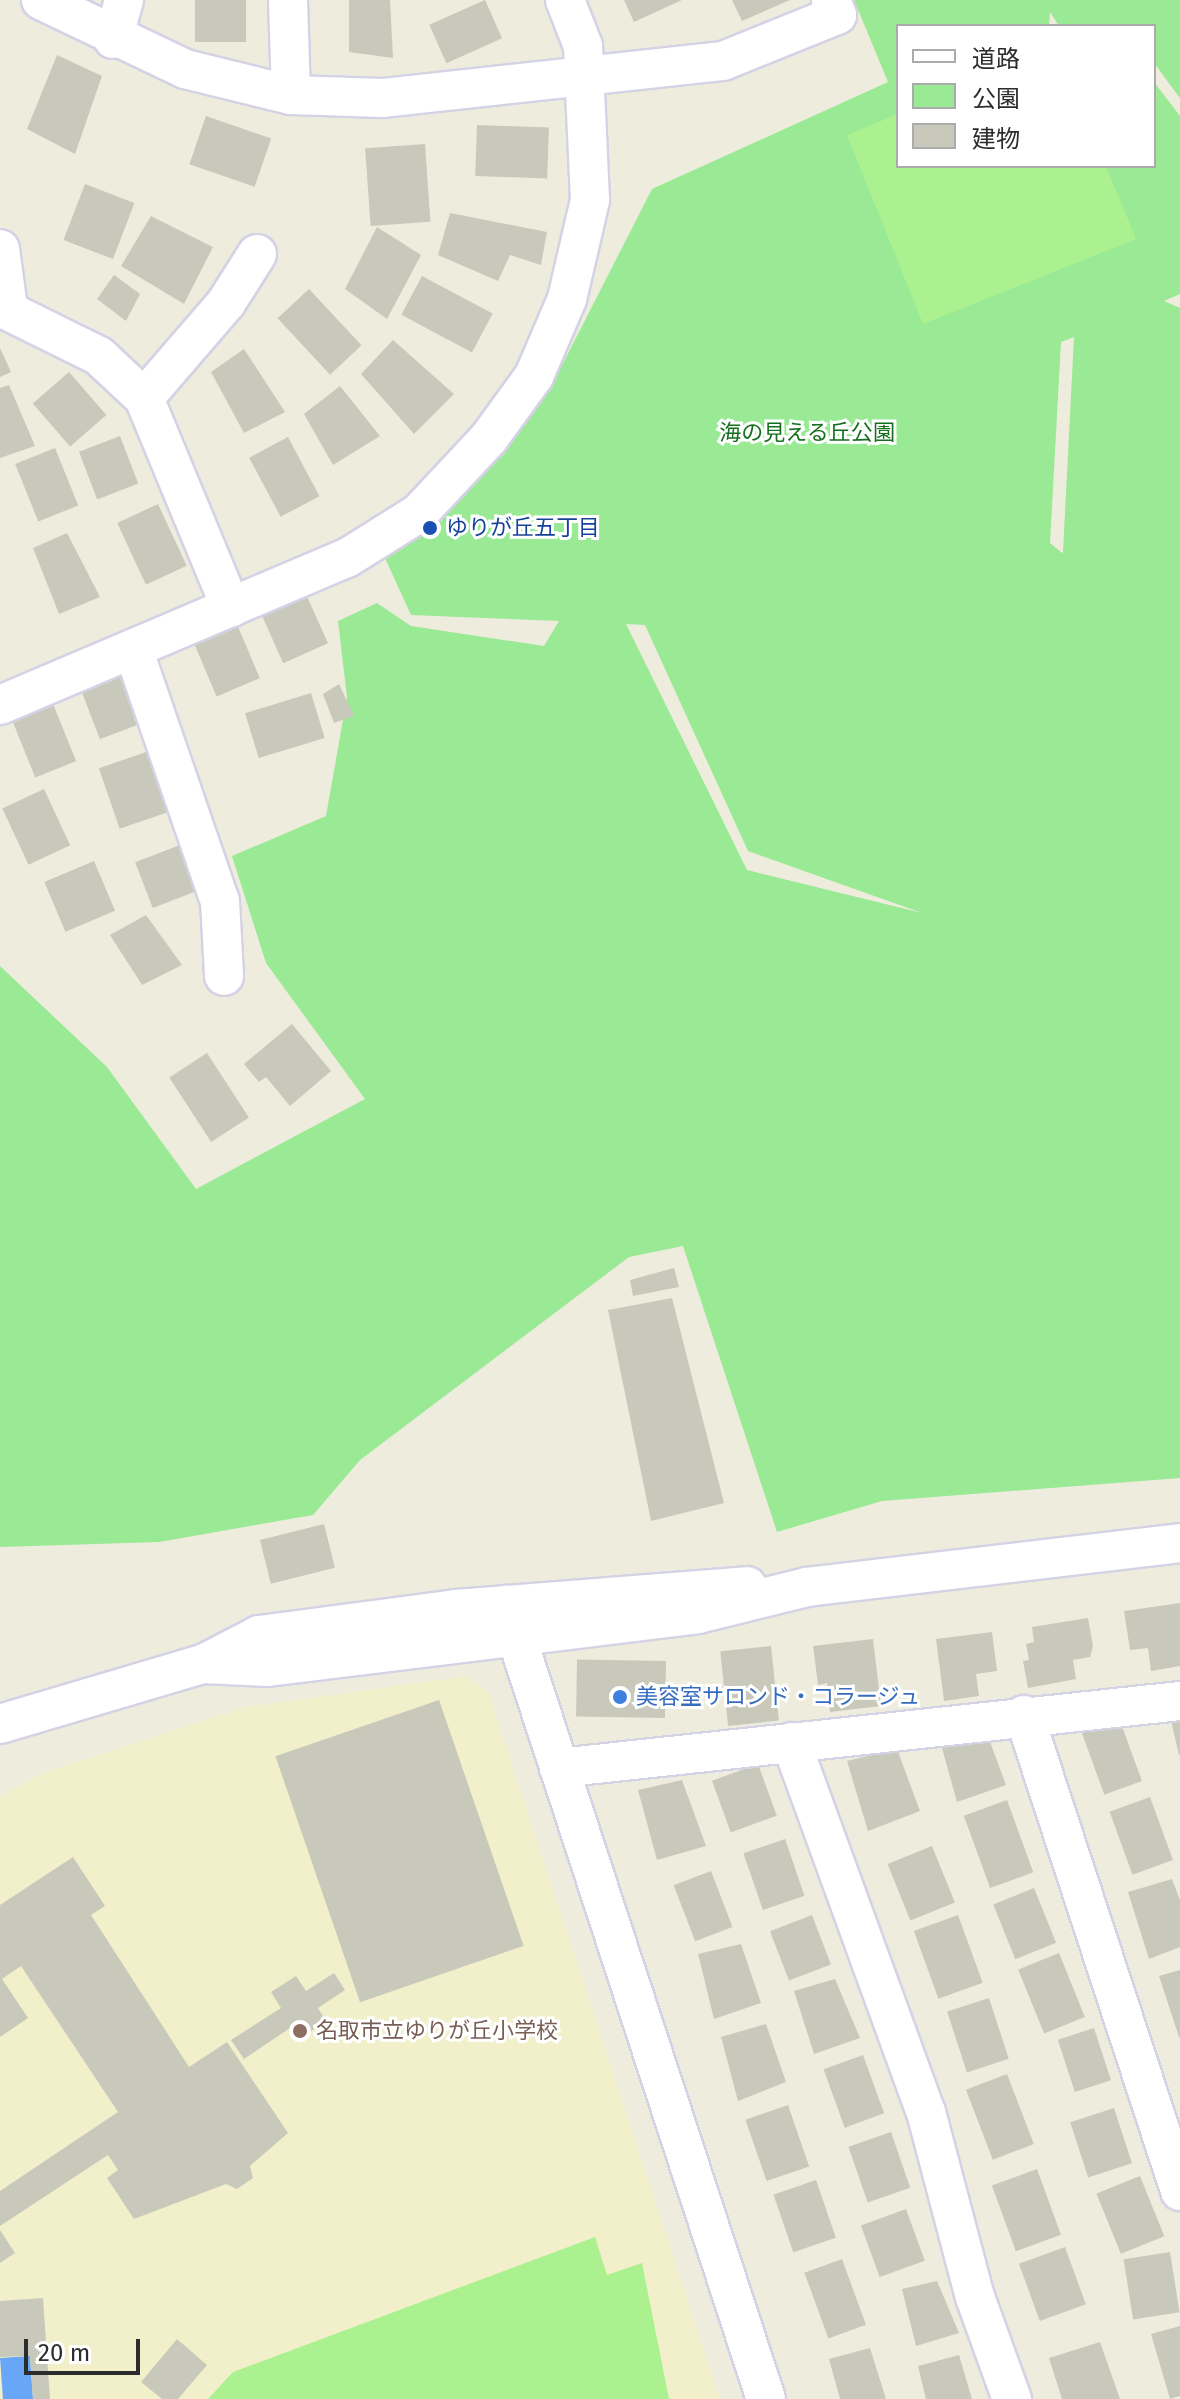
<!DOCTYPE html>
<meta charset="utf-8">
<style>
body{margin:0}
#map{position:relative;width:1180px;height:2399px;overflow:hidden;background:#eeecdd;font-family:"Fira Sans","Noto Sans JP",sans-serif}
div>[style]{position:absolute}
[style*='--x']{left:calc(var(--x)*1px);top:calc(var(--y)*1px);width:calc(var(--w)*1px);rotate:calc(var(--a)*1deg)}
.education>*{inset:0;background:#f1f0cb}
.green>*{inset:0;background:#99e995}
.pitch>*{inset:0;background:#abf190}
.water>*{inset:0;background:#68a7f8;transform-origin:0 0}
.building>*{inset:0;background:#c9c9bb;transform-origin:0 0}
.roads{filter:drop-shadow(2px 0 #d4d2e5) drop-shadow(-2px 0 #d4d2e5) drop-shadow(0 2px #d4d2e5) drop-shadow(0 -2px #d4d2e5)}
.minor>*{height:38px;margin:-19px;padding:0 19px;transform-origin:19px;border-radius:19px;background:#fff}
.dots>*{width:22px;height:22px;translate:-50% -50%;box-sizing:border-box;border:4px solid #fff;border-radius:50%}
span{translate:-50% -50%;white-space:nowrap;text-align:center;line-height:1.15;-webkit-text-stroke:6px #fff;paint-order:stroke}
.park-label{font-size:22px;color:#156f1d}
.transit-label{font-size:22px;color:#164399}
.left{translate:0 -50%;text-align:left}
.shop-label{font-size:22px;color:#366cbe}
.education-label{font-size:22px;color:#785e54}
.legend{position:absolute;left:896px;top:24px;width:260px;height:144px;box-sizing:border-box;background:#fff;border:2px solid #ababab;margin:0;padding:10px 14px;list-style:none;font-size:24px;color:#2c2c2c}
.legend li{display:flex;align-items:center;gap:16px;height:40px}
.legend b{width:40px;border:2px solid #ababab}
.scale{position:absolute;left:24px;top:2339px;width:116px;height:36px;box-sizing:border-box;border:4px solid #2c2c2c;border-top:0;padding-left:10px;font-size:24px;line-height:28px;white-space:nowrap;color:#2c2c2c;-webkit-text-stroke:6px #fff;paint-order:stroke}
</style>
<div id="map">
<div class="education">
<div style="clip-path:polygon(466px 1676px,488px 1692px,720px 2399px,0 2399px,0 1797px,40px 1774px,246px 1707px)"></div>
</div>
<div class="green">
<div style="clip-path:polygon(evenodd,854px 0,1180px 0,1180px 98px,1154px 63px,1154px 26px,1059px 26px,1050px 12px,1049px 26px,898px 26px,898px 166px,1154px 166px,1154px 82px,1180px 116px,1180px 294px,1164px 301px,1180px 308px,1180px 1478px,882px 1501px,777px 1532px,683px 1246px,629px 1257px,360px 1460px,313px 1515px,159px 1542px,0 1547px,0 966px,107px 1067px,196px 1189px,365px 1099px,266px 963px,232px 856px,326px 816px,347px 697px,338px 621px,377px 603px,411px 626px,544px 646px,559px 621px,411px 615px,385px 558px,470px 488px,555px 379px,652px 189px,888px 82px,854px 0,1074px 337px,1063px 552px,1062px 553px,1050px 543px,1061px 342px,1074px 337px,854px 0,626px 624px,645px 625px,748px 851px,922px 913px,747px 870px,626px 624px)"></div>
</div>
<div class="pitch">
<div style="clip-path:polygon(898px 114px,898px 166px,1106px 166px,1136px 239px,923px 324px,847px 135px)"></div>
<div style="clip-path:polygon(595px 2237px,607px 2275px,642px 2263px,669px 2399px,208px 2399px,233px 2372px)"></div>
</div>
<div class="water">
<div style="left:30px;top:2356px;width:43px;height:30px;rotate:86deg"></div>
</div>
<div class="building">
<div style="left:195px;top:0;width:51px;height:42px"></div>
<div style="clip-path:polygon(349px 0,390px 0,393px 58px,349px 52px)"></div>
<div style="left:485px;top:0;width:42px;height:61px;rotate:66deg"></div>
<div style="clip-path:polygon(624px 0,682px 0,634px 22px)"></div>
<div style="clip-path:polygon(732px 0,790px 0,742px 21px)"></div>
<div style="clip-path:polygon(57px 55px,102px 76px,75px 154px,27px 129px)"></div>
<div style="left:206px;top:116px;width:69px;height:51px;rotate:19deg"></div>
<div style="left:477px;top:125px;width:72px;height:51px;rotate:2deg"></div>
<div style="left:425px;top:144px;width:78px;height:60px;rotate:86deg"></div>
<div style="left:85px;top:184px;width:53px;height:60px;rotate:21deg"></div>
<div style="clip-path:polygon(450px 213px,547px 232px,541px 265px,510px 255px,498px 281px,438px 255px)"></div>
<div style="clip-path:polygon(151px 216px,213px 247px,184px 304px,121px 266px)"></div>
<div style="clip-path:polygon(377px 227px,421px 255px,387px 319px,345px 289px)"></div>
<div style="clip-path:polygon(114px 275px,140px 294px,126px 321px,97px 299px)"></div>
<div style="left:422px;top:276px;width:80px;height:44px;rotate:28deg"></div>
<div style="left:309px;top:289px;width:77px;height:43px;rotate:47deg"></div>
<div style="clip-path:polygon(393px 340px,454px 394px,414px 434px,361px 374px)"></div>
<div style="clip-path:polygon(0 348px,11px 372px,0 377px)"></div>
<div style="clip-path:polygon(244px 349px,285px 412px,244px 433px,211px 372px)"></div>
<div style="left:69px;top:372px;width:57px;height:48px;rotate:49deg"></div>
<div style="clip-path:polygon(9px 385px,35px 446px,0 458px,0 388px)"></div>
<div style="clip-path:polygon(340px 386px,380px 436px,333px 465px,304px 414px)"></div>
<div style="left:120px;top:436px;width:51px;height:44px;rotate:69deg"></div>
<div style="left:288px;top:437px;width:67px;height:44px;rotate:62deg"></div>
<div style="left:55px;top:448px;width:62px;height:43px;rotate:68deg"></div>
<div style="left:158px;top:504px;width:68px;height:45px;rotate:65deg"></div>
<div style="clip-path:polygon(67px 533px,100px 597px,59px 614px,33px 548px)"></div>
<div style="left:306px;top:594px;width:54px;height:49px;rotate:66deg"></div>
<div style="left:236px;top:622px;width:61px;height:47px;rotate:67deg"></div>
<div style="left:126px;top:665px;width:60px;height:51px;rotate:69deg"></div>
<div style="clip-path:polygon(339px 684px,354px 716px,334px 723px,323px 694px)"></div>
<div style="left:311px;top:693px;width:47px;height:69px;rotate:73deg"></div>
<div style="left:51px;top:699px;width:67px;height:44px;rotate:68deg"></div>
<div style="left:149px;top:751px;width:64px;height:53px;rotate:71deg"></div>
<div style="left:44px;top:789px;width:62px;height:46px;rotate:65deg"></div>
<div style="left:180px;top:845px;width:49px;height:48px;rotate:69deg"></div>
<div style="left:94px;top:861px;width:54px;height:54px;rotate:67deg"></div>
<div style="clip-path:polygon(146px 915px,182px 965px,142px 985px,110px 935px)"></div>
<div style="clip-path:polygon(292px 1024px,331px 1071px,290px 1106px,266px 1077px,259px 1082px,244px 1064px)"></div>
<div style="left:207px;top:1053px;width:77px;height:45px;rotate:57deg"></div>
<div style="clip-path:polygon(674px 1268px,679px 1287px,633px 1296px,630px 1280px)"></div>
<div style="clip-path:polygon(672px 1298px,724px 1503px,651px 1521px,608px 1310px)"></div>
<div style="left:324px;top:1524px;width:45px;height:66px;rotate:76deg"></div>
<div style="clip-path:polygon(1180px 1603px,1180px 1666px,1151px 1671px,1148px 1648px,1130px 1650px,1124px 1611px)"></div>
<div style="clip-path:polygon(1088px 1618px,1093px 1646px,1090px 1657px,1073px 1660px,1076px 1679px,1028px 1688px,1023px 1661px,1029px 1660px,1026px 1644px,1034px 1642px,1032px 1627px)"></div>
<div style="clip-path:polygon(992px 1632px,997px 1671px,976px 1674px,979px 1696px,944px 1701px,936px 1639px)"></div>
<div style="clip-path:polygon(873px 1639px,881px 1706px,830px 1712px,827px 1683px,818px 1685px,813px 1646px)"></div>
<div style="left:771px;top:1646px;width:75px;height:51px;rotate:84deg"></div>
<div style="left:666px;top:1661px;width:57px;height:89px;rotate:91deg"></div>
<div style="left:439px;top:1700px;width:260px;height:173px;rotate:71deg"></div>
<div style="clip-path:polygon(1180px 1715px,1180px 1755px,1179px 1755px,1170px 1716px)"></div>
<div style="left:1119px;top:1718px;width:67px;height:40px;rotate:70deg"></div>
<div style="clip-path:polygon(986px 1731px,1006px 1785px,957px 1802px,940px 1741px)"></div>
<div style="clip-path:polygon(897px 1749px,920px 1811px,868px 1831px,847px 1761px)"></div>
<div style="left:758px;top:1764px;width:55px;height:49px;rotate:70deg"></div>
<div style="clip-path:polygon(682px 1780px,706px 1846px,657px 1860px,638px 1790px)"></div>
<div style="left:1150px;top:1797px;width:67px;height:43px;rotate:70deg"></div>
<div style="left:1007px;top:1800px;width:77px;height:46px;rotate:70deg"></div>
<div style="left:785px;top:1839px;width:60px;height:44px;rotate:71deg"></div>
<div style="left:932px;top:1846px;width:61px;height:48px;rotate:68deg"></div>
<div style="clip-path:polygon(73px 1857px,105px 1906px,91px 1915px,189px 2067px,227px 2042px,288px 2133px,250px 2166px,253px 2178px,237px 2189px,226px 2184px,134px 2219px,107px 2178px,118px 2170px,108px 2155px,0 2226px,0 2191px,118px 2112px,21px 1966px,2px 1979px,28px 2018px,0 2037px,0 1905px)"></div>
<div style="left:711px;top:1871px;width:60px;height:40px;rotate:69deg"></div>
<div style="clip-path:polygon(1172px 1879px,1180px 1900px,1180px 1947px,1149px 1959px,1128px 1892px)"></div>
<div style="left:1034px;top:1888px;width:59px;height:44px;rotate:68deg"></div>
<div style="left:812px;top:1915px;width:53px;height:45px;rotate:69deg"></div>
<div style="left:958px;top:1915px;width:72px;height:47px;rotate:70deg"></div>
<div style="clip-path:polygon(741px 1944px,761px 2003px,714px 2019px,698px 1954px)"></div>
<div style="left:1059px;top:1953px;width:69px;height:44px;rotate:68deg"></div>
<div style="clip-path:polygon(1180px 1970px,1180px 2037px,1179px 2037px,1159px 1976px)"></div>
<div style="clip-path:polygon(334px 1973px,345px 1990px,318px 2008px,326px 2021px,301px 2038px,293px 2026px,244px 2059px,231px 2040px,281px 2008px,271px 1992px,296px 1976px,306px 1991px)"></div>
<div style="clip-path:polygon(835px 1979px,860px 2038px,814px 2054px,794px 1991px)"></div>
<div style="left:989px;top:1998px;width:64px;height:44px;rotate:72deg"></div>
<div style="clip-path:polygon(766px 2024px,786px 2082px,738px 2101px,721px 2037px)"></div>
<div style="left:1094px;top:2028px;width:55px;height:38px;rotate:72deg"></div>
<div style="left:863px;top:2055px;width:62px;height:42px;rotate:70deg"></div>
<div style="left:1007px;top:2074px;width:75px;height:44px;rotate:69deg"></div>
<div style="left:788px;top:2105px;width:65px;height:45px;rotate:71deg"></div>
<div style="left:1114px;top:2108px;width:58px;height:46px;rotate:72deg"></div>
<div style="left:891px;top:2132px;width:59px;height:45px;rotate:71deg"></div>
<div style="left:1037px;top:2169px;width:70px;height:48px;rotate:70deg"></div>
<div style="left:1140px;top:2176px;width:65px;height:47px;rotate:68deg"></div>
<div style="left:816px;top:2180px;width:61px;height:45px;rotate:71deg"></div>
<div style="left:906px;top:2209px;width:55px;height:48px;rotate:70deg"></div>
<div style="clip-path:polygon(0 2230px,15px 2253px,0 2263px)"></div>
<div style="left:1065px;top:2247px;width:61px;height:49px;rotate:70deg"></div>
<div style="left:1170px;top:2252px;width:61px;height:47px;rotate:81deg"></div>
<div style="left:842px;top:2259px;width:70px;height:40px;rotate:70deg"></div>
<div style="clip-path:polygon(937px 2281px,959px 2333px,916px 2346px,902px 2289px)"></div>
<div style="clip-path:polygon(43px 2298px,50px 2399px,33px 2399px,30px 2356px,0 2357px,0 2301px)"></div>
<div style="clip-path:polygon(1180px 2326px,1180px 2396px,1170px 2399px,1151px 2334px)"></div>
<div style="clip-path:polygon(177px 2339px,207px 2365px,178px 2399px,162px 2399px,141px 2382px)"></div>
<div style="clip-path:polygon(1100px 2342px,1120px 2399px,1062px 2399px,1049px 2358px)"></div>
<div style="clip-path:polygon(870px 2348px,886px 2399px,840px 2399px,829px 2359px)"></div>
<div style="clip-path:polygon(959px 2355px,972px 2399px,926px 2399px,918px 2366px)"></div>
</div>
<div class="roads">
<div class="minor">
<div style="--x:41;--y:0;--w:160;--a:25.6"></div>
<div style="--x:185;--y:69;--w:109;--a:13.8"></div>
<div style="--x:291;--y:95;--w:91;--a:1.9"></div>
<div style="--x:382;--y:98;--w:343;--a:-6.2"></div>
<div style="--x:723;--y:61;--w:123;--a:-22"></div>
<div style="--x:837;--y:15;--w:16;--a:-112"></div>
<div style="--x:288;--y:0;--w:95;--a:88.2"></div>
<div style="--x:113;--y:39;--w:41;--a:-74.2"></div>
<div style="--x:0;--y:249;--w:60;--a:82.3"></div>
<div style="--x:0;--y:307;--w:110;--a:26.3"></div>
<div style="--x:99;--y:356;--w:62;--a:43"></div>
<div style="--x:144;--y:398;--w:227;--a:67.5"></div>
<div style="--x:144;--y:398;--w:125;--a:-49.2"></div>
<div style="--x:226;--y:303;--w:58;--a:-57.7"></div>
<div style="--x:133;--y:649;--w:267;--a:71"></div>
<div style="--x:220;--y:901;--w:75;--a:86.9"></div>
<div style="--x:0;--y:705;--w:377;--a:-23"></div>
<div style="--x:347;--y:558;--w:85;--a:-32"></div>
<div style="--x:419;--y:513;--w:103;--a:-47"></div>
<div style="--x:489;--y:438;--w:77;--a:-54"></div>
<div style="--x:534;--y:376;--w:84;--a:-66.8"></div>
<div style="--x:567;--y:299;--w:102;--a:-76.9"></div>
<div style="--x:590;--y:200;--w:154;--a:-92.6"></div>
<div style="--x:583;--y:46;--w:49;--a:-111.4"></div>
<div style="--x:506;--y:1605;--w:835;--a:71.87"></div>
<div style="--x:203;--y:1664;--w:65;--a:2.6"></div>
<div style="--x:268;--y:1667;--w:433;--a:-7"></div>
<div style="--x:698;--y:1614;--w:112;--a:-13.9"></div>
<div style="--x:807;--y:1587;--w:376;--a:-6.7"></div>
<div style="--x:1024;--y:1715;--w:501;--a:71.85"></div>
<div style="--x:0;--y:1724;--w:212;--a:-16.5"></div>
<div style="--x:203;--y:1664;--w:63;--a:-27.4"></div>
<div style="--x:259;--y:1635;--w:199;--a:-7.5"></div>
<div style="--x:456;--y:1609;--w:292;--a:-4.5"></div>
<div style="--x:791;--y:1742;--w:394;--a:70"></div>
<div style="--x:926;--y:2112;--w:191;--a:75.2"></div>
<div style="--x:975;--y:2297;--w:109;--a:70.1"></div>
<div style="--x:559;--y:1768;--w:625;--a:-6.16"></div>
</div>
</div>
<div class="dots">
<div style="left:430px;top:528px;background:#1a4fb4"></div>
<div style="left:620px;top:1697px;background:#3f7fe0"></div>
<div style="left:300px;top:2031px;background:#8d6e63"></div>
</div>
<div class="park-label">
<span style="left:807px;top:433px">海の見える丘公園</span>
</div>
<div class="transit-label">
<span class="left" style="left:446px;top:528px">ゆりが丘五丁目</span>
</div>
<div class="shop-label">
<span class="left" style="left:636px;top:1697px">美容室サロンド・コラージュ</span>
</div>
<div class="education-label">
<span class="left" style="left:316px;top:2031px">名取市立ゆりが丘小学校</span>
</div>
<ul class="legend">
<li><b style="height:10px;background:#fff"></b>道路</li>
<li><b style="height:22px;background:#99e995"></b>公園</li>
<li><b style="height:22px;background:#c9c9bb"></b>建物</li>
</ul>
<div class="scale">20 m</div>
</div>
